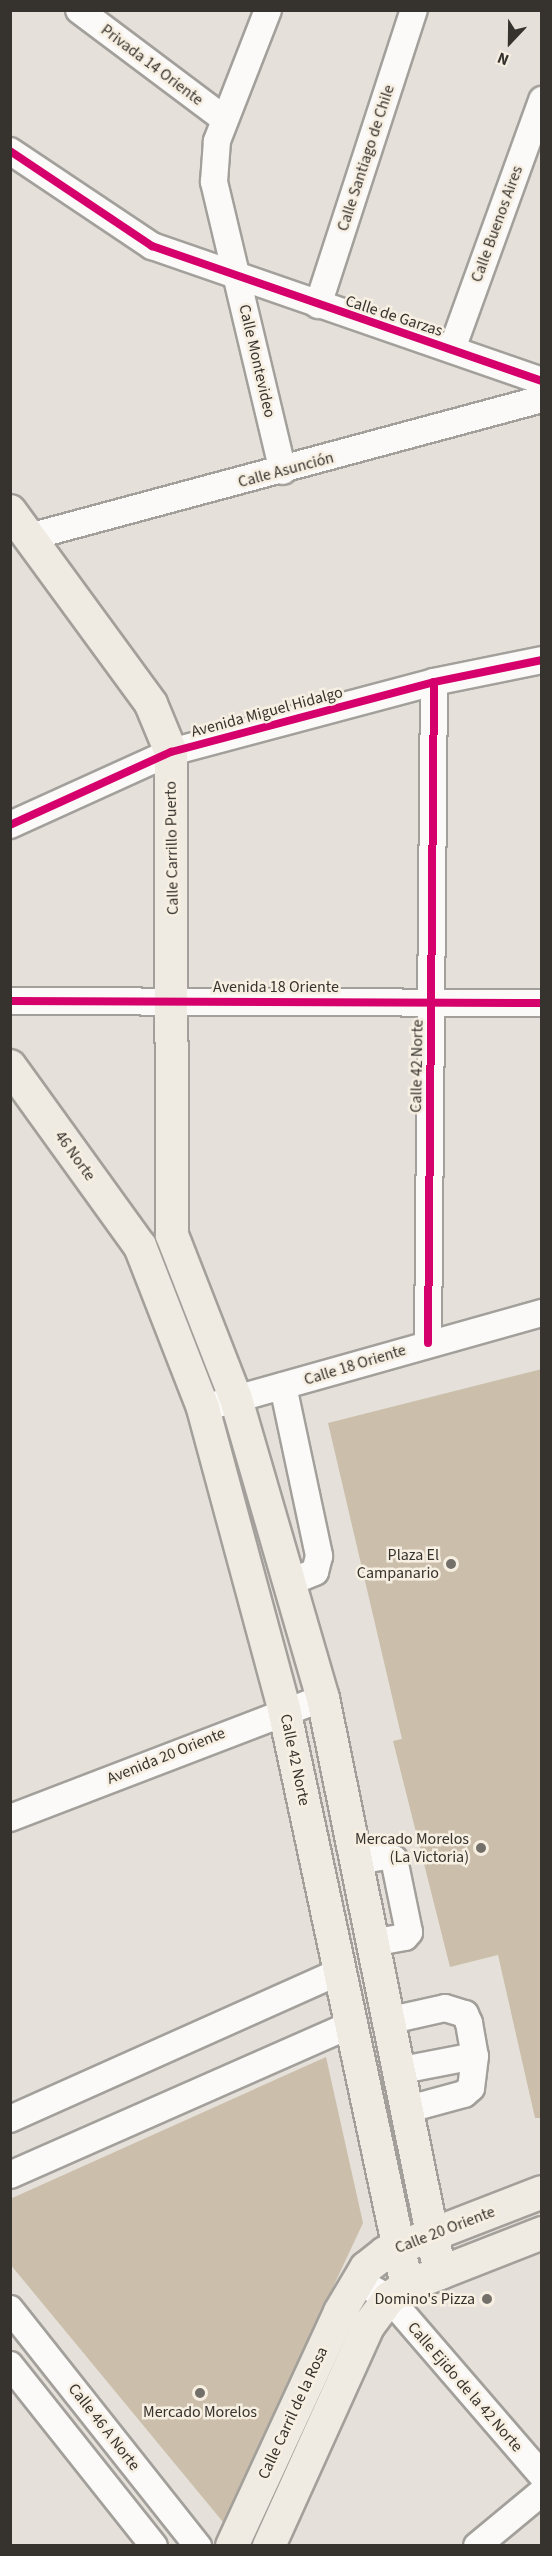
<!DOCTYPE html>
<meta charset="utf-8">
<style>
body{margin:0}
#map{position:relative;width:552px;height:2556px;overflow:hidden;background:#e5e1da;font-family:"Source Sans 3",sans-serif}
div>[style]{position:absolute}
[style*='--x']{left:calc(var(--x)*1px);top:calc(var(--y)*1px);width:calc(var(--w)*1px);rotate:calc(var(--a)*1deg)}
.building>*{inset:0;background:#cbbeaa}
.roads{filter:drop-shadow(2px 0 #a3a09b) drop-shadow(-2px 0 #a3a09b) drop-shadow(0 2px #a3a09b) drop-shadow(0 -2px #a3a09b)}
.minor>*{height:26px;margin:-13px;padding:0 13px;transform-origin:13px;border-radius:13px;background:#fbfaf9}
.major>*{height:32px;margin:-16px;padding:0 16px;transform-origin:16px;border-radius:16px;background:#f0ebe2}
.cycleway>*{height:8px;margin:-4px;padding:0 4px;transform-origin:4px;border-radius:4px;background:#d6006c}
.dots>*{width:16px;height:16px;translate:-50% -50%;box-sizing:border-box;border:3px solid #f7efe2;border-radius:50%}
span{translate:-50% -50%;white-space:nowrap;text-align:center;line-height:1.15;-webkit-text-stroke:5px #f7efe2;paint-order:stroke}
.street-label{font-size:16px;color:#36332e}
.poi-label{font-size:16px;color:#36332e}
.right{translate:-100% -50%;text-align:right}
.frame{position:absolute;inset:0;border:12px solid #36332e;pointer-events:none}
.north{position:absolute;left:480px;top:12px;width:60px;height:60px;-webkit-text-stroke:4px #f7efe2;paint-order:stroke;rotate:202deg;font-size:16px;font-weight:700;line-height:24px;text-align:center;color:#36332e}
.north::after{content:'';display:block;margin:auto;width:21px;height:27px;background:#36332e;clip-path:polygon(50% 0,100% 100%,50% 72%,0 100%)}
</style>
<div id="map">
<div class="building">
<div style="clip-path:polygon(542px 1369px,542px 2118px,535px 2118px,498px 1955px,450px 1967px,393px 1741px,402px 1739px,328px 1423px)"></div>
<div style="clip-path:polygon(326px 2057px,363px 2223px,223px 2522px,10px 2264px,10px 2199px)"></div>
</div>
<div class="roads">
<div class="minor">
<div style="--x:79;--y:10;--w:181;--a:36.9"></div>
<div style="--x:268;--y:10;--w:141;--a:111.3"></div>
<div style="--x:217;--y:141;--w:41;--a:94.2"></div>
<div style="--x:214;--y:182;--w:297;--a:76.6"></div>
<div style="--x:10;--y:151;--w:171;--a:33.8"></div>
<div style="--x:152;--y:246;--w:413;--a:19.1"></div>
<div style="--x:318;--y:305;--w:310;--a:-72"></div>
<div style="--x:452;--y:349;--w:265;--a:-70.1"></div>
<div style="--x:29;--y:537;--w:531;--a:-15.06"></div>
<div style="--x:10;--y:825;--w:177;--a:-24.4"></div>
<div style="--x:171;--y:752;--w:272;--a:-14.9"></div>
<div style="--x:434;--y:682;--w:110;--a:-11.5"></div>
<div style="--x:10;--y:1001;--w:532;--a:0.22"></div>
<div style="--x:428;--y:1343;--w:661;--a:-89.48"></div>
<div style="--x:283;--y:1386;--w:174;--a:78"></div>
<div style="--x:319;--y:1556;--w:16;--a:104"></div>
<div style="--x:315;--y:1572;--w:27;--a:158"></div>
<div style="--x:218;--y:1404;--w:337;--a:-15.7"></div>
<div style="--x:10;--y:1818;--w:335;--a:-21"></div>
<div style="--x:355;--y:1861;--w:30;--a:-9"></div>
<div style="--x:385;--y:1856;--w:9;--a:18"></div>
<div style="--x:394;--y:1859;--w:75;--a:78.4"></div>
<div style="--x:409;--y:1932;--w:6;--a:129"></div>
<div style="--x:405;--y:1937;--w:35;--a:170"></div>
<div style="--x:387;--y:2021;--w:59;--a:-12.6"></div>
<div style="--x:445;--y:2008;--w:21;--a:17"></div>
<div style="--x:465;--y:2014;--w:10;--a:66"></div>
<div style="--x:469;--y:2023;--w:34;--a:80"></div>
<div style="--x:475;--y:2056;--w:32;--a:97"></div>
<div style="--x:471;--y:2088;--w:9;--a:139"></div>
<div style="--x:464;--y:2094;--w:61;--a:164.8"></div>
<div style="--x:397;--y:2071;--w:79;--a:-10.9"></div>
<div style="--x:10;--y:2119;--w:360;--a:-24.1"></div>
<div style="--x:10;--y:2175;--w:372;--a:-23.8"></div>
<div style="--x:358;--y:2281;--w:35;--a:29"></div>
<div style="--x:389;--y:2298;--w:234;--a:49.2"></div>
<div style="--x:10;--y:2309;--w:303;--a:51.6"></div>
<div style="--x:10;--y:2365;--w:231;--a:51.5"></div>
<div style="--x:477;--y:2546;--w:85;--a:-39.7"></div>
</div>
<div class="major">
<div style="--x:10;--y:511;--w:239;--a:53.8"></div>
<div style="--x:151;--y:704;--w:52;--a:67.4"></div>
<div style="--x:171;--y:752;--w:483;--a:89.9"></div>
<div style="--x:172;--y:1235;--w:176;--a:68.7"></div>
<div style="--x:236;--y:1399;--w:311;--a:73.8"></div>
<div style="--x:323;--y:1698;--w:587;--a:78.5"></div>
<div style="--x:10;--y:1066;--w:222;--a:54.2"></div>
<div style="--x:140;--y:1246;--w:174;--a:68.7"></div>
<div style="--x:203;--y:1408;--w:312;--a:74.9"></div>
<div style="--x:284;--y:1709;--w:590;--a:77.97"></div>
<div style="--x:232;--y:2546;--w:258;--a:-65.2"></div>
<div style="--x:340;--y:2312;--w:51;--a:-59.4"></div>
<div style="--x:366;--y:2268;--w:24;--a:-38"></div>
<div style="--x:385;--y:2253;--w:168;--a:-21.2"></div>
<div style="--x:269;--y:2546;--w:243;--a:-65.7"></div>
<div style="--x:369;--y:2325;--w:34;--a:-53"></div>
<div style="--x:389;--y:2298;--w:22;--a:-34"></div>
<div style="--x:407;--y:2286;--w:145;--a:-21.4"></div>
</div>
</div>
<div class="cycleway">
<div style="--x:10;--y:151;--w:171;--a:33.8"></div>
<div style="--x:152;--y:246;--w:413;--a:19.1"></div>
<div style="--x:10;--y:825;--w:177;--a:-24.4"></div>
<div style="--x:171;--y:752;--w:272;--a:-14.9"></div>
<div style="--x:434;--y:682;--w:110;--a:-11.5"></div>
<div style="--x:10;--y:1001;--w:532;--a:0.22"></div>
<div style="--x:428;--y:1343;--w:661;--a:-89.48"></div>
</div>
<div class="dots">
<div style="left:451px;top:1564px;background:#73706a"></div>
<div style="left:481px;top:1848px;background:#73706a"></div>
<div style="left:487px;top:2299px;background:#73706a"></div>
<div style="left:200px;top:2393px;background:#73706a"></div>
</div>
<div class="street-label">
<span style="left:152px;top:65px;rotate:37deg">Privada 14 Oriente</span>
<span style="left:366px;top:158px;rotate:-72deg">Calle Santiago de Chile</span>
<span style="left:497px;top:224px;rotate:-70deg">Calle Buenos Aires</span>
<span style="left:394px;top:316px;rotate:18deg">Calle de Garzas</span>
<span style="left:257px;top:361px;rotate:77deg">Calle Montevideo</span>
<span style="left:286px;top:470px;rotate:-15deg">Calle Asunción</span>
<span style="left:267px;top:712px;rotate:-15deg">Avenida Miguel Hidalgo</span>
<span style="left:172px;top:848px;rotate:-91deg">Calle Carrillo Puerto</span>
<span style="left:276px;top:987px">Avenida 18 Oriente</span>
<span style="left:417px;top:1066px;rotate:-89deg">Calle 42 Norte</span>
<span style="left:75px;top:1156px;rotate:54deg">46 Norte</span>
<span style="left:355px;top:1365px;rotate:-17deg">Calle 18 Oriente</span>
<span style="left:166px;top:1756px;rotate:-22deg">Avenida 20 Oriente</span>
<span style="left:295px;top:1760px;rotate:78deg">Calle 42 Norte</span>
<span style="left:445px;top:2230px;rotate:-21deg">Calle 20 Oriente</span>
<span style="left:465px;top:2387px;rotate:49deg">Calle Ejido de la 42 Norte</span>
<span style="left:293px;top:2413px;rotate:-65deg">Calle Carril de la Rosa</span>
<span style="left:104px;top:2427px;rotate:52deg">Calle 46 A Norte</span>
</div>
<div class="poi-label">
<span class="right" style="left:439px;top:1564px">Plaza El<br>Campanario</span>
<span class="right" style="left:469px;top:1848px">Mercado Morelos<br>(La Victoria)</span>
<span class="right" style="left:475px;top:2299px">Domino's Pizza</span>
<span style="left:200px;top:2412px">Mercado Morelos</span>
</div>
<div class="frame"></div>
<div class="north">N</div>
</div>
